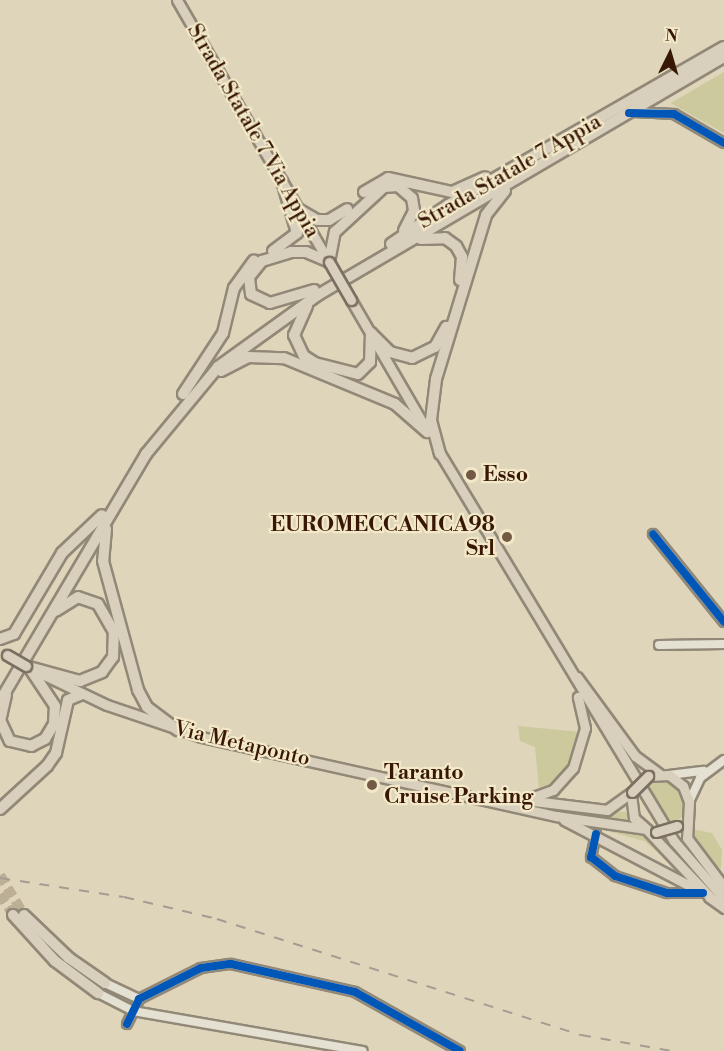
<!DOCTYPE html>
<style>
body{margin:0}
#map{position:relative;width:724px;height:1051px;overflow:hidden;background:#ded5ba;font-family:"Libre Bodoni",serif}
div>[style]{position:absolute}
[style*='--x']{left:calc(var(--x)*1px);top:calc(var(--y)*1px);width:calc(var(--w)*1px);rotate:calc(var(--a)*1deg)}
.green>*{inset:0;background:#ccc99d}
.highway-tunnel>*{height:10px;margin-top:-5px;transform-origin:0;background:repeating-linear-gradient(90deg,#bdaf96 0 10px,transparent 0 15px)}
.roads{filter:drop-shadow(2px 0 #928877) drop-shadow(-2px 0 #928877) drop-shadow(0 2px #928877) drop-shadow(0 -2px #928877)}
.minor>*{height:8px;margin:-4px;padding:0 4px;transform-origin:4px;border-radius:4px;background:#e4e0d2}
.major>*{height:9px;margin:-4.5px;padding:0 4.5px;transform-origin:4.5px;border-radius:4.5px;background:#d8d0bd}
.highway>*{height:10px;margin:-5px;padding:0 5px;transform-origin:5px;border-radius:5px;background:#d8d0bd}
.rail>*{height:1.5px;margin-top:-0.75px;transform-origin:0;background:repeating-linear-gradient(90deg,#a39c90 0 10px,transparent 0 20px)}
.bridges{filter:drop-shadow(2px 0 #7a6f60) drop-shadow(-2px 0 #7a6f60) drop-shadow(0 2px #7a6f60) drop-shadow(0 -2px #7a6f60)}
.major-bridge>*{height:9px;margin:-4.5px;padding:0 4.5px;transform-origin:4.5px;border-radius:4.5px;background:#d8d0bd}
.cycleway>*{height:8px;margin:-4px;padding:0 4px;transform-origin:4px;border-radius:4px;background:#0057b8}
.dots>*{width:16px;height:16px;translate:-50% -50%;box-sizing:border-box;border:3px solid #f3e9c8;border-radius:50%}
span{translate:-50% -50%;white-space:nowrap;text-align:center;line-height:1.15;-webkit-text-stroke:4.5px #f3e9c8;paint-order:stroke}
.street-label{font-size:21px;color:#381706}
.poi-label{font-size:21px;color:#381706;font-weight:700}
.left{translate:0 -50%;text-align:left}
.right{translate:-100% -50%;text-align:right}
.north{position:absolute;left:640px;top:24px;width:60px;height:60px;-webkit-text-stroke:4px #f3e9c8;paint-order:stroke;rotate:5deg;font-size:16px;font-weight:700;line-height:24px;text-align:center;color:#381706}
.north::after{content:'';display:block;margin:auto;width:21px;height:27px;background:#381706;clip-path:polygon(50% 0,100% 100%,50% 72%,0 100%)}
</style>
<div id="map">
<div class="green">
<div style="clip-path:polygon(724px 72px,724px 133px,672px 104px,671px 103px)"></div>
<div style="clip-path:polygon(518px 726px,581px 732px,570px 767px,560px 780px,539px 788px,535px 747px,520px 741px)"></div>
<div style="clip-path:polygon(656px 779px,671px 780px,685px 792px,686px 813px,673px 825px,646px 785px)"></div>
<div style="clip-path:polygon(563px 809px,627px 812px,635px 826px,562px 814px)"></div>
<div style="clip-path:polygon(578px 823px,643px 834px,688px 878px,644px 841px)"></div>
<div style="clip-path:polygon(692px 829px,712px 833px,722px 850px,721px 868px,713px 867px,693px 840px)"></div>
</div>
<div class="highway-tunnel">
<div style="--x:0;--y:875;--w:47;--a:59"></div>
<div style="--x:0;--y:894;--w:25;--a:58"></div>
</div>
<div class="roads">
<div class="minor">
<div style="--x:633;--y:112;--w:41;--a:2.8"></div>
<div style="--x:674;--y:114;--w:58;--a:30.1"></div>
<div style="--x:653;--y:534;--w:113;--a:51.1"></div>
<div style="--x:659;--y:645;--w:65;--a:-0.9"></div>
<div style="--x:669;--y:775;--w:35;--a:-7"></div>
<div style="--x:689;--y:802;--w:26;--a:-65"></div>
<div style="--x:700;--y:778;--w:30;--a:-37"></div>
<div style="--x:596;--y:834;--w:24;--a:102"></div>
<div style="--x:591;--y:857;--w:31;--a:38"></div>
<div style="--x:615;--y:876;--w:55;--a:18.1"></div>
<div style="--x:667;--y:893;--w:36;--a:0"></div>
<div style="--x:105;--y:983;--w:38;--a:25"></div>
<div style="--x:98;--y:993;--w:39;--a:27"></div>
<div style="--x:133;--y:1011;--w:233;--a:9.9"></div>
<div style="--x:127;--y:1024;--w:28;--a:-64"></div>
<div style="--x:139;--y:999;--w:69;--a:-26.6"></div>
<div style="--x:201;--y:968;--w:30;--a:-8"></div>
<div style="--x:231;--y:964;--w:127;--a:12.7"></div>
<div style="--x:355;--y:992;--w:120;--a:29.3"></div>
</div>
<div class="major">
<div style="--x:177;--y:0;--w:303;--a:59.9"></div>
<div style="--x:351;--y:300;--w:147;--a:59.8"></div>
<div style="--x:438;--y:450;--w:457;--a:58.9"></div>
<div style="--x:674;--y:841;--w:77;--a:49.2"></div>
<div style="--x:38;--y:672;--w:76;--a:25.6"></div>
<div style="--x:107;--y:705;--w:100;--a:18.6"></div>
<div style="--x:202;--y:737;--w:363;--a:12.6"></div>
<div style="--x:556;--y:816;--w:91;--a:8.2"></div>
<div style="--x:646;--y:829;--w:96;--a:46.7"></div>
<div style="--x:577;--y:677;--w:98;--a:53.7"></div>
<div style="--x:635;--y:756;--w:29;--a:36"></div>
<div style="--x:648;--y:776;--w:21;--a:-3"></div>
<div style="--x:669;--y:775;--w:18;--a:38"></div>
<div style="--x:683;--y:786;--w:17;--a:69"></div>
<div style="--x:689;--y:802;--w:36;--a:93"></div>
<div style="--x:687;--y:838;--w:61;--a:52.9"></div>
<div style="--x:631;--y:794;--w:24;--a:83"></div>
<div style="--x:634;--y:818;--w:18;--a:41"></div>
<div style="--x:501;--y:797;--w:107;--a:7"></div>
<div style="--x:607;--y:810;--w:31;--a:-36"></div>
<div style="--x:528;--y:799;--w:27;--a:-20"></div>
<div style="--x:553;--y:790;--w:30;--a:-48"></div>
<div style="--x:573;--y:768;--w:42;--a:-73.3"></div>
<div style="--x:585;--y:728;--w:32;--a:-103"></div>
<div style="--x:564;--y:820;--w:151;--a:27.6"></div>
<div style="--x:709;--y:897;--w:19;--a:36"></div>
</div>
<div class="highway">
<div style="--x:364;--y:192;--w:28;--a:-30"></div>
<div style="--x:388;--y:178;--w:66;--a:12.3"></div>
<div style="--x:452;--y:192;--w:36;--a:-24"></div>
<div style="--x:298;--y:209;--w:22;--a:30"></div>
<div style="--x:317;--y:220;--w:12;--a:0"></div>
<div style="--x:329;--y:220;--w:21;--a:-31"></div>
<div style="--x:421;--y:239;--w:24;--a:-2"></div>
<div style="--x:445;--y:238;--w:14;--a:36"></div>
<div style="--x:456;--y:246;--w:13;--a:61"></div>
<div style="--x:462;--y:257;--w:23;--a:95"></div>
<div style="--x:391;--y:244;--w:69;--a:-34.4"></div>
<div style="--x:448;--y:205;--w:318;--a:-29.8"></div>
<div style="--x:273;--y:251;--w:30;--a:-37"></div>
<div style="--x:297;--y:233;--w:54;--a:-106.1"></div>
<div style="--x:314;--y:290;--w:46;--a:163.5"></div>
<div style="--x:270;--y:303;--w:21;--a:-155"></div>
<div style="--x:251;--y:294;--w:17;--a:-97"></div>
<div style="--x:249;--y:277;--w:21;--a:-51"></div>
<div style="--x:262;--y:261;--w:30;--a:-17"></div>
<div style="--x:291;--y:252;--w:15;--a:0"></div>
<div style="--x:306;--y:252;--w:25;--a:23"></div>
<div style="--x:329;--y:262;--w:31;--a:-79"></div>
<div style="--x:335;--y:232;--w:67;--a:-42.6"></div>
<div style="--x:384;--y:187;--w:14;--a:-4"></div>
<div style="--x:398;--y:186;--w:18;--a:41"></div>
<div style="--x:412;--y:198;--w:13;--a:81"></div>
<div style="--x:414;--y:211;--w:22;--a:117"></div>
<div style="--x:307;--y:306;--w:32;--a:114"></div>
<div style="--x:294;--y:335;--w:23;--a:65"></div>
<div style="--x:304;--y:356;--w:13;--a:32"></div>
<div style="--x:315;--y:363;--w:44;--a:14.3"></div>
<div style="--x:358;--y:374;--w:17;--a:-45"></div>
<div style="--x:370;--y:362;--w:29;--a:-88"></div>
<div style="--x:371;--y:333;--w:27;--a:45"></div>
<div style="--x:390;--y:352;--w:23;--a:15"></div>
<div style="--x:412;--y:358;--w:25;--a:-26"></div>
<div style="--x:435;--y:347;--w:23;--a:-61"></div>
<div style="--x:221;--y:371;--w:30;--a:-27"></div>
<div style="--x:248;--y:357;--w:36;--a:2"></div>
<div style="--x:284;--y:358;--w:120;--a:22.5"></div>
<div style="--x:395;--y:404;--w:43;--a:41.2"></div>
<div style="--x:183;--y:394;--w:73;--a:-56.7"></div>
<div style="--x:223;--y:333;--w:46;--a:-76.3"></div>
<div style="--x:234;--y:288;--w:34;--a:-54"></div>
<div style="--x:440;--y:454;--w:35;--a:-105"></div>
<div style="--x:431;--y:420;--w:41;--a:-83"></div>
<div style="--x:436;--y:379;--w:171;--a:-73"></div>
<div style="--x:486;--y:215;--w:31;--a:-52"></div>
<div style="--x:106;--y:529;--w:32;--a:95"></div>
<div style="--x:103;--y:561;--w:134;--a:74.8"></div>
<div style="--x:138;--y:690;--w:19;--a:62"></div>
<div style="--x:147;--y:707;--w:39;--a:37"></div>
<div style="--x:0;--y:639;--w:15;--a:-20"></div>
<div style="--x:14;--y:634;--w:94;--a:-59.3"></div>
<div style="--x:62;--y:553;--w:55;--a:-43.5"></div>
<div style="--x:29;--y:667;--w:53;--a:15.4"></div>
<div style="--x:80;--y:681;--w:24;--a:-22"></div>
<div style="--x:102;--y:672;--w:19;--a:-54"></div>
<div style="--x:113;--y:657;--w:25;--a:-88"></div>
<div style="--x:114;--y:632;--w:32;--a:-120"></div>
<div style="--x:98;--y:604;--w:21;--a:-161"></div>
<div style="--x:78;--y:597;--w:26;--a:148"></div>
<div style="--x:6;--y:695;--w:26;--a:103"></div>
<div style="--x:0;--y:720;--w:23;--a:65"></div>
<div style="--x:10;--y:741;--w:22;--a:13"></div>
<div style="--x:31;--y:746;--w:16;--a:-27"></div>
<div style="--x:45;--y:739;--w:17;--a:-59"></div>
<div style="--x:54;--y:724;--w:18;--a:-87"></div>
<div style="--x:55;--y:706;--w:47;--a:-123.7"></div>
<div style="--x:0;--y:701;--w:287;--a:-59.4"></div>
<div style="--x:146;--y:454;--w:113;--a:-50.4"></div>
<div style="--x:218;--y:367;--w:123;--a:-35.8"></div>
<div style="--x:318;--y:295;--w:471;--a:-30.4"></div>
<div style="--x:0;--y:809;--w:64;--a:-42.5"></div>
<div style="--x:47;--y:766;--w:16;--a:-55"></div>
<div style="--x:56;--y:753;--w:54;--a:-77.2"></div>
<div style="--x:68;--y:700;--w:15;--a:-23"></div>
<div style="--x:13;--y:915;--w:62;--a:47.6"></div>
<div style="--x:55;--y:961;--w:54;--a:36.7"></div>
<div style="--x:24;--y:915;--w:62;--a:43.7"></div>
<div style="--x:69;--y:958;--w:44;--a:34.8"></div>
</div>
</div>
<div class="rail">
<div style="--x:0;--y:878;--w:125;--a:8.7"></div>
<div style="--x:124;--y:897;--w:96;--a:13.3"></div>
<div style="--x:217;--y:919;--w:382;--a:17.7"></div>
<div style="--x:581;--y:1035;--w:92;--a:10"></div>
</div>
<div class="bridges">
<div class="major-bridge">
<div style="--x:329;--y:262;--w:44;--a:59.9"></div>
<div style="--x:7;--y:655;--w:22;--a:30"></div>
<div style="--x:632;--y:792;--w:23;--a:-45"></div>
<div style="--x:656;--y:832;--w:22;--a:-16"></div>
</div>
</div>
<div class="cycleway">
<div style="--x:629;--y:113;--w:45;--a:1.3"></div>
<div style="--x:674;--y:114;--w:58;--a:30.1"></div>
<div style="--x:653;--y:534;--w:113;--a:51.1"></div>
<div style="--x:596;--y:834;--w:24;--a:102"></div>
<div style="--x:591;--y:857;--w:31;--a:38"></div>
<div style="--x:615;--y:876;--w:55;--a:18.1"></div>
<div style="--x:667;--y:893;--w:36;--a:0"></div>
<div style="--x:127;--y:1024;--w:28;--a:-64"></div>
<div style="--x:139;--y:999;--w:69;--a:-26.6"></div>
<div style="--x:201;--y:968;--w:30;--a:-8"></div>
<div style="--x:231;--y:964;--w:127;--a:12.7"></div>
<div style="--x:355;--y:992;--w:120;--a:29.3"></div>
</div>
<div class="dots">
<div style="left:471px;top:475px;background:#725a45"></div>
<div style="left:507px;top:537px;background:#725a45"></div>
<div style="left:372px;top:785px;background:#725a45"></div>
</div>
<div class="street-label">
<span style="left:253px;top:131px;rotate:60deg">Strada Statale 7 Via Appia</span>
<span style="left:510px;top:172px;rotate:-30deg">Strada Statale 7 Appia</span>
<span style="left:242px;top:744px;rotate:13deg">Via Metaponto</span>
</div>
<div class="poi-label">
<span class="left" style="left:483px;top:475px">Esso</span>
<span class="right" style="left:495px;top:537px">EUROMECCANICA98<br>Srl</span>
<span class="left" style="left:384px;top:785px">Taranto<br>Cruise Parking</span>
</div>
<div class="north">N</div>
</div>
